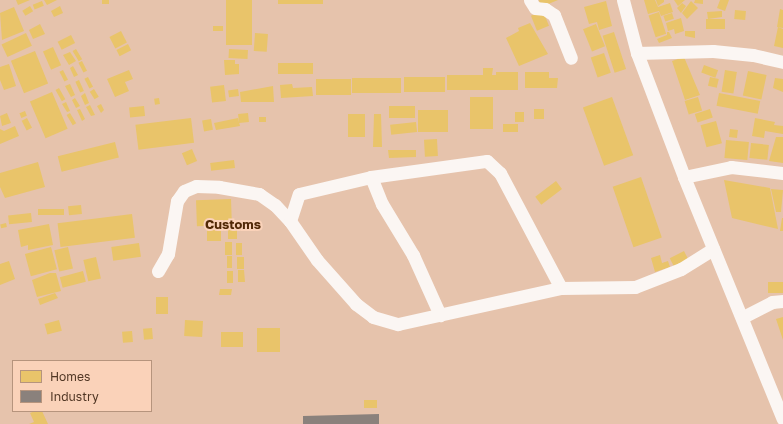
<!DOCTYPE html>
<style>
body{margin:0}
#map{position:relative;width:783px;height:424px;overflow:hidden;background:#e6c3ac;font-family:"Golos Text",sans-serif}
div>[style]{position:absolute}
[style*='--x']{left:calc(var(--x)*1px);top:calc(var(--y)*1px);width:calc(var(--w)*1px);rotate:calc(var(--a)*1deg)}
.homes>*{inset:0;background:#e9c46a;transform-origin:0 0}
.industry>*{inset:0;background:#8a817c}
.minor>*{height:13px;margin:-6.5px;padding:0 6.5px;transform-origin:6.5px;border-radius:6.5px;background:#fbf6f3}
span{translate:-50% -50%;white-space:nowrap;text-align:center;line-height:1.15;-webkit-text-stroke:4px #fad2b9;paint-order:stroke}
.neighbourhood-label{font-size:13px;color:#512806;font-weight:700}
.legend{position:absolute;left:12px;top:360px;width:140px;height:52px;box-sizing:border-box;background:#fad2b9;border:1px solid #b6947d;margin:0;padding:5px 7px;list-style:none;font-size:12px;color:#503624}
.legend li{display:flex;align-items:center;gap:8px;height:20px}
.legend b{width:20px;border:1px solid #b6947d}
</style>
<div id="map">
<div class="homes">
<div style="clip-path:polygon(16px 0,30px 0,18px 5px)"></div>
<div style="clip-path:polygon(44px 0,57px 0,47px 5px)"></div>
<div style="left:102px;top:0;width:7px;height:4px"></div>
<div style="left:226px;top:0;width:26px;height:45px"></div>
<div style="left:278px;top:0;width:45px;height:4px"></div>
<div style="clip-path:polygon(539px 0,558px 0,541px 7px)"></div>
<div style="clip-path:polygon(644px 0,655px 0,658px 7px,670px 3px,673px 12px,661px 16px,659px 11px,648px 14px)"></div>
<div style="clip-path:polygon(656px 0,664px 0,664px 2px,658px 6px)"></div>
<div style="clip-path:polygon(674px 0,685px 0,678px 6px)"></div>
<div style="clip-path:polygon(695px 0,703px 0,703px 4px,694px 3px)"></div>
<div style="clip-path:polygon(720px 0,729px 0,725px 11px,717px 8px)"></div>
<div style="left:42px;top:1px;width:5px;height:10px;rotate:68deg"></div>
<div style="clip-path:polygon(606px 1px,612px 26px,599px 30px,597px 22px,589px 24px,584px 7px)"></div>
<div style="clip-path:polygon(691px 1px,698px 8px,687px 19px,682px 13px)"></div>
<div style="clip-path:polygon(682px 3px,686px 6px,681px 13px,677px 8px)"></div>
<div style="left:30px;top:6px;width:6px;height:9px;rotate:59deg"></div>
<div style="clip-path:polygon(60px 6px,63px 13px,54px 17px,51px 11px)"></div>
<div style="clip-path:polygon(14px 7px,24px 31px,2px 40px,0 13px)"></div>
<div style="clip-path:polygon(780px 9px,783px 10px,783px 28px,777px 27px)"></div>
<div style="left:735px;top:10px;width:11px;height:9px;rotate:5deg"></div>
<div style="left:543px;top:11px;width:16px;height:13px;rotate:68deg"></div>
<div style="clip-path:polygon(722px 11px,722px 17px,708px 19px,707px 12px)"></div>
<div style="left:659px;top:12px;width:23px;height:11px;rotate:72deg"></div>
<div style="left:672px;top:13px;width:6px;height:9px;rotate:72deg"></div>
<div style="clip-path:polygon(681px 18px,684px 31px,675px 34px,674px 29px,668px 31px,666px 23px)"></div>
<div style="left:725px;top:19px;width:10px;height:19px;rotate:90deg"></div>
<div style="clip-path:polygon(530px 23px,548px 54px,519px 66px,506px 38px,519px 31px,518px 28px)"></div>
<div style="clip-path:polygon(40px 24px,45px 34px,33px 39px,29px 30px)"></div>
<div style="left:596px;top:24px;width:24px;height:14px;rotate:68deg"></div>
<div style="left:223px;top:26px;width:5px;height:10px;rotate:90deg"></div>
<div style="clip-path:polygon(778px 27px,783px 29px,783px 48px,774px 46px)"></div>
<div style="left:121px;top:31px;width:13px;height:13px;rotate:63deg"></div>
<div style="clip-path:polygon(685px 31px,695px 31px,695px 38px,685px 36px)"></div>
<div style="left:614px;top:32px;width:39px;height:12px;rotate:72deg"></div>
<div style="clip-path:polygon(667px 32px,669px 32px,672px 38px,659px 43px,657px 39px,667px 35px)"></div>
<div style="left:26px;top:33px;width:14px;height:27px;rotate:65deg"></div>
<div style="left:255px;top:33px;width:13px;height:18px;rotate:4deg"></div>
<div style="left:71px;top:35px;width:9px;height:15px;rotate:63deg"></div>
<div style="left:128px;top:44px;width:7px;height:13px;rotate:63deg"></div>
<div style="left:53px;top:47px;width:20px;height:11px;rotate:66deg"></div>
<div style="left:76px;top:49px;width:12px;height:4px;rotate:59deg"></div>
<div style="left:229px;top:49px;width:19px;height:9px;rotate:3deg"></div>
<div style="left:35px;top:51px;width:35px;height:26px;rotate:68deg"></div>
<div style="clip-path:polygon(70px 52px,76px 61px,69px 65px,63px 55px)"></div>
<div style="left:604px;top:53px;width:21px;height:14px;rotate:71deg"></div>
<div style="clip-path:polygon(684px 57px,700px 95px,685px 100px,672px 61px)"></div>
<div style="clip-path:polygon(224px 60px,235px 60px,235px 64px,239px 64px,239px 74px,225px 75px)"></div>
<div style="left:82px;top:61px;width:11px;height:4px;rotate:63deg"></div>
<div style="left:313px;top:63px;width:11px;height:35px;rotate:90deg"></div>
<div style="clip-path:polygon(9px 64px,16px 86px,4px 90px,0 80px,0 67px)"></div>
<div style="left:704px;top:65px;width:15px;height:8px;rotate:20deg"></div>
<div style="clip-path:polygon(73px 66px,78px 75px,74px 77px,70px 68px)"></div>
<div style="clip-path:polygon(483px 68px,493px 68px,492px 75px,496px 75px,496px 72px,518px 72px,518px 90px,447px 90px,447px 75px,483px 75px)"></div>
<div style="left:63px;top:70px;width:11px;height:4px;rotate:63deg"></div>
<div style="clip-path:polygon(129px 70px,133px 79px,125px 82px,129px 91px,115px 97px,107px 79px)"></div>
<div style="left:725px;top:70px;width:12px;height:22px;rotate:9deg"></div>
<div style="left:748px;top:71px;width:19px;height:25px;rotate:12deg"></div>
<div style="clip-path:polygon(525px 72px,549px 72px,549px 78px,558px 78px,557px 88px,525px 88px)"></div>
<div style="left:88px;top:77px;width:11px;height:4px;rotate:63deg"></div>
<div style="left:404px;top:77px;width:41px;height:15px"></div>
<div style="left:710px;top:77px;width:9px;height:9px;rotate:13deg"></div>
<div style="left:352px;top:78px;width:49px;height:15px"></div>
<div style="clip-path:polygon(775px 78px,783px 79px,783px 92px,773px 88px)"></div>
<div style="left:316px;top:79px;width:35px;height:16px"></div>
<div style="left:79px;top:80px;width:12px;height:4px;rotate:66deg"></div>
<div style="clip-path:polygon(70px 84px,75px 95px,71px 97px,65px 86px)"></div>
<div style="clip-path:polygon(292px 84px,293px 88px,312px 87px,313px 96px,281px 98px,280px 85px)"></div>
<div style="left:224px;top:85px;width:16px;height:14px;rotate:83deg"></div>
<div style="clip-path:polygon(273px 86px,274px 102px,241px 102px,240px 92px)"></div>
<div style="left:59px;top:88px;width:13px;height:4px;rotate:61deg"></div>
<div style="left:94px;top:89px;width:9px;height:5px;rotate:58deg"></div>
<div style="left:238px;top:89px;width:7px;height:10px;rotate:82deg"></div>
<div style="left:52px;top:92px;width:40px;height:24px;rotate:67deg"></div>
<div style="clip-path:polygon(85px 93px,89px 103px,85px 105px,81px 96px)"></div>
<div style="left:719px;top:93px;width:42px;height:13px;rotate:11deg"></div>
<div style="left:470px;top:97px;width:23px;height:32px"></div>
<div style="left:612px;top:97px;width:62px;height:31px;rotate:70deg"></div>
<div style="left:698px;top:97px;width:14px;height:14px;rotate:73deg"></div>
<div style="clip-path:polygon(75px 98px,80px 106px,76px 108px,72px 100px)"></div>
<div style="left:159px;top:98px;width:6px;height:5px;rotate:81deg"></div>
<div style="clip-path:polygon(66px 102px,70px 111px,67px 112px,62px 104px)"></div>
<div style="clip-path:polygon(101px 104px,104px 110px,101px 113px,97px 106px)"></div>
<div style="clip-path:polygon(90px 105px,95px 115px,91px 116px,86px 107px)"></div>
<div style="left:144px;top:106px;width:10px;height:15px;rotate:84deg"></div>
<div style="left:415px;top:106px;width:12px;height:26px;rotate:90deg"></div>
<div style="clip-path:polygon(80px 109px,85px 119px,82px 121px,77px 110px)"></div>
<div style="left:534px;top:109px;width:10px;height:10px"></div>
<div style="left:710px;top:109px;width:9px;height:16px;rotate:72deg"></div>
<div style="left:418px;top:110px;width:30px;height:22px"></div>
<div style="left:25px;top:111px;width:5px;height:6px;rotate:68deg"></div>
<div style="left:515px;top:112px;width:9px;height:10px"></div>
<div style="clip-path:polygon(7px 113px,11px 123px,2px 126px,0 116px)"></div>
<div style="left:70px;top:113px;width:12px;height:4px;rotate:59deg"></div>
<div style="left:248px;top:113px;width:9px;height:10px;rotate:84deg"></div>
<div style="left:348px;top:114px;width:17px;height:23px"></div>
<div style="clip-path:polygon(374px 114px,381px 114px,382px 147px,373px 147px)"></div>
<div style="left:259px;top:117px;width:7px;height:5px"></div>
<div style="left:27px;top:118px;width:11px;height:6px;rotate:63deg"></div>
<div style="left:191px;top:118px;width:25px;height:56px;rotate:83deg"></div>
<div style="clip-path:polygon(238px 118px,240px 126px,216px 130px,214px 123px)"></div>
<div style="clip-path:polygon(755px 118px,775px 122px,774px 125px,783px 126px,783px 134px,765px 131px,764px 138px,752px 136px)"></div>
<div style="left:211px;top:119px;width:11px;height:9px;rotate:80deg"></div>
<div style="left:716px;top:121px;width:23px;height:16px;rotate:75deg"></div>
<div style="left:416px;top:122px;width:10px;height:26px;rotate:84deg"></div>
<div style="left:503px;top:124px;width:15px;height:8px"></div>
<div style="clip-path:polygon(15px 126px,19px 136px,0 144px,0 129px,4px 131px)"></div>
<div style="left:730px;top:129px;width:8px;height:8px;rotate:7deg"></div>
<div style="clip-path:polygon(776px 137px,783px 137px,783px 163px,769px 161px)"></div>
<div style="left:437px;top:139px;width:17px;height:13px;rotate:87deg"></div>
<div style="left:726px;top:140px;width:23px;height:18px;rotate:5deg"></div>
<div style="left:115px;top:142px;width:16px;height:59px;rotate:76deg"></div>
<div style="left:751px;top:143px;width:18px;height:15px;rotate:6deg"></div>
<div style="left:192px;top:149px;width:13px;height:11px;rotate:67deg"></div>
<div style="clip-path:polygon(388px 150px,416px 150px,416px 157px,389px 158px)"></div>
<div style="left:234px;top:160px;width:8px;height:24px;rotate:83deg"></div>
<div style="clip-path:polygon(38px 162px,45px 187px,5px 198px,0 187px,0 173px)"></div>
<div style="left:641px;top:177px;width:64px;height:30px;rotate:71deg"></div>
<div style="clip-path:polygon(724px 180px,770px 188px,778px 229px,732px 218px)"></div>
<div style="left:556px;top:181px;width:10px;height:26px;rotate:53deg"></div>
<div style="clip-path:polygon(771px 189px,783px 190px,781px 212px,776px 212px)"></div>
<div style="left:231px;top:199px;width:26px;height:35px;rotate:88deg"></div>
<div style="left:81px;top:205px;width:9px;height:13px;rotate:84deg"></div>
<div style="left:64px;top:209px;width:6px;height:26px;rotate:90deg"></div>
<div style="left:31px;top:213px;width:9px;height:23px;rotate:84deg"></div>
<div style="left:132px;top:214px;width:24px;height:75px;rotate:83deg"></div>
<div style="clip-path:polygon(782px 218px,783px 218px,783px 231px,780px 231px)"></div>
<div style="left:6px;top:223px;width:4px;height:6px;rotate:76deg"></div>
<div style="clip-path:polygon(49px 224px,53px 245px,28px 250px,28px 245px,21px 247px,18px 230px)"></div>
<div style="left:207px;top:227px;width:14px;height:14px"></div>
<div style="left:228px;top:227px;width:9px;height:12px"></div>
<div style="left:225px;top:242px;width:7px;height:13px"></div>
<div style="left:139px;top:243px;width:14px;height:28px;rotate:82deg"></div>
<div style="left:236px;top:243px;width:6px;height:12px"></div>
<div style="left:51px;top:247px;width:23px;height:27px;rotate:75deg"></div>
<div style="left:68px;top:247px;width:22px;height:14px;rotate:77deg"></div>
<div style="left:684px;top:251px;width:9px;height:16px;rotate:63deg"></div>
<div style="clip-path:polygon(660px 255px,662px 263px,668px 261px,670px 267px,655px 272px,651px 258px)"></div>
<div style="left:227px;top:256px;width:5px;height:12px"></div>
<div style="left:96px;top:257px;width:22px;height:13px;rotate:77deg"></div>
<div style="left:237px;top:257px;width:7px;height:12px"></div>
<div style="clip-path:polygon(9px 261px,15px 279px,0 285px,0 264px)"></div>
<div style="clip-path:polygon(238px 270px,244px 270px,245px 282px,238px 282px)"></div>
<div style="left:83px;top:271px;width:11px;height:24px;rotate:75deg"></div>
<div style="left:227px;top:271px;width:6px;height:12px"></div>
<div style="clip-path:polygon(50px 273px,56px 273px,61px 291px,37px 297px,32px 280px)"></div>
<div style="left:768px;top:282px;width:15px;height:11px"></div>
<div style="clip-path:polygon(220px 289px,232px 289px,231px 295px,219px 295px)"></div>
<div style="clip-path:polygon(55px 293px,58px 298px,40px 305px,38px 299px)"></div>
<div style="left:156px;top:297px;width:12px;height:17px"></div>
<div style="clip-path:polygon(783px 317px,783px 340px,776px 319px)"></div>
<div style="left:59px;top:320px;width:11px;height:15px;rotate:75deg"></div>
<div style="left:185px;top:320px;width:18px;height:16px;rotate:3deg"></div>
<div style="left:152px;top:328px;width:11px;height:9px;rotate:85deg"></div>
<div style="left:257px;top:328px;width:23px;height:24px"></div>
<div style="left:132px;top:331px;width:11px;height:10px;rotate:85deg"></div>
<div style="left:221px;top:332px;width:22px;height:15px"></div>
<div style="left:364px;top:400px;width:13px;height:8px"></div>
<div style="clip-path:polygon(35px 411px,42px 411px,48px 424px,29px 424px,34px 422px,30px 413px)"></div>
</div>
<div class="industry">
<div style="clip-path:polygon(379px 414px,379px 424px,303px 424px,303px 416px)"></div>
</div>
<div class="minor">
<div style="--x:530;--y:0;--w:9;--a:58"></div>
<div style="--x:535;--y:8;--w:10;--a:6"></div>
<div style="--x:545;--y:9;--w:11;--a:34"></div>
<div style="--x:554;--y:15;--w:46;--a:68.4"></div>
<div style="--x:623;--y:0;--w:55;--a:75.2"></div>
<div style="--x:637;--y:53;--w:133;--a:69.2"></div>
<div style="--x:684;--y:177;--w:261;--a:67.8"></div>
<div style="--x:637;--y:53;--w:76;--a:-1.5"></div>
<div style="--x:713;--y:51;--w:40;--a:5.7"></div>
<div style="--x:753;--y:55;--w:31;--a:13"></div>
<div style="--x:371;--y:177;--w:29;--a:68"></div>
<div style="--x:382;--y:204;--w:60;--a:58.7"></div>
<div style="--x:413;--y:255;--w:66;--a:65.8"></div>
<div style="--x:684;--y:177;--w:48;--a:-12"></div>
<div style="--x:731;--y:167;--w:52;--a:6.6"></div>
<div style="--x:290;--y:221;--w:28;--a:-72"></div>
<div style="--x:299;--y:194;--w:74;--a:-13.3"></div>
<div style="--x:371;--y:177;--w:117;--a:-7.9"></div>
<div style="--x:487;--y:161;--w:18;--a:43"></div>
<div style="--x:500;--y:173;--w:130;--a:62.1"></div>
<div style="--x:158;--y:271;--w:20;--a:-60"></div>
<div style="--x:168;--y:254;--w:54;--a:-80.4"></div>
<div style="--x:177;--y:201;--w:12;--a:-55"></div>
<div style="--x:184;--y:191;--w:13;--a:-23"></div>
<div style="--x:196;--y:186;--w:23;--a:2"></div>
<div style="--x:219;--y:187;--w:41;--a:9.9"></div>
<div style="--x:259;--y:194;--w:19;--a:35"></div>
<div style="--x:275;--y:205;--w:22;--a:47"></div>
<div style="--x:290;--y:221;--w:47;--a:55.3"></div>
<div style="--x:317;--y:260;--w:59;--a:48.4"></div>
<div style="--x:356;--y:304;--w:21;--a:37"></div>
<div style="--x:373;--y:317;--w:26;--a:16"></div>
<div style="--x:398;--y:324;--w:167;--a:-12.5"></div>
<div style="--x:561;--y:288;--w:74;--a:-0.8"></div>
<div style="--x:635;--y:287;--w:49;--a:-21.4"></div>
<div style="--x:681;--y:269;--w:38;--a:-32"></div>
<div style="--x:743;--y:317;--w:33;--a:-27"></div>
<div style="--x:772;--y:302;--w:11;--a:-5"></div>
</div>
<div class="neighbourhood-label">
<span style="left:233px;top:224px">Customs</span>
</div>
<ul class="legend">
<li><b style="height:11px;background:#e9c46a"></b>Homes</li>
<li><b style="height:11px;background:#8a817c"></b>Industry</li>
</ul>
</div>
